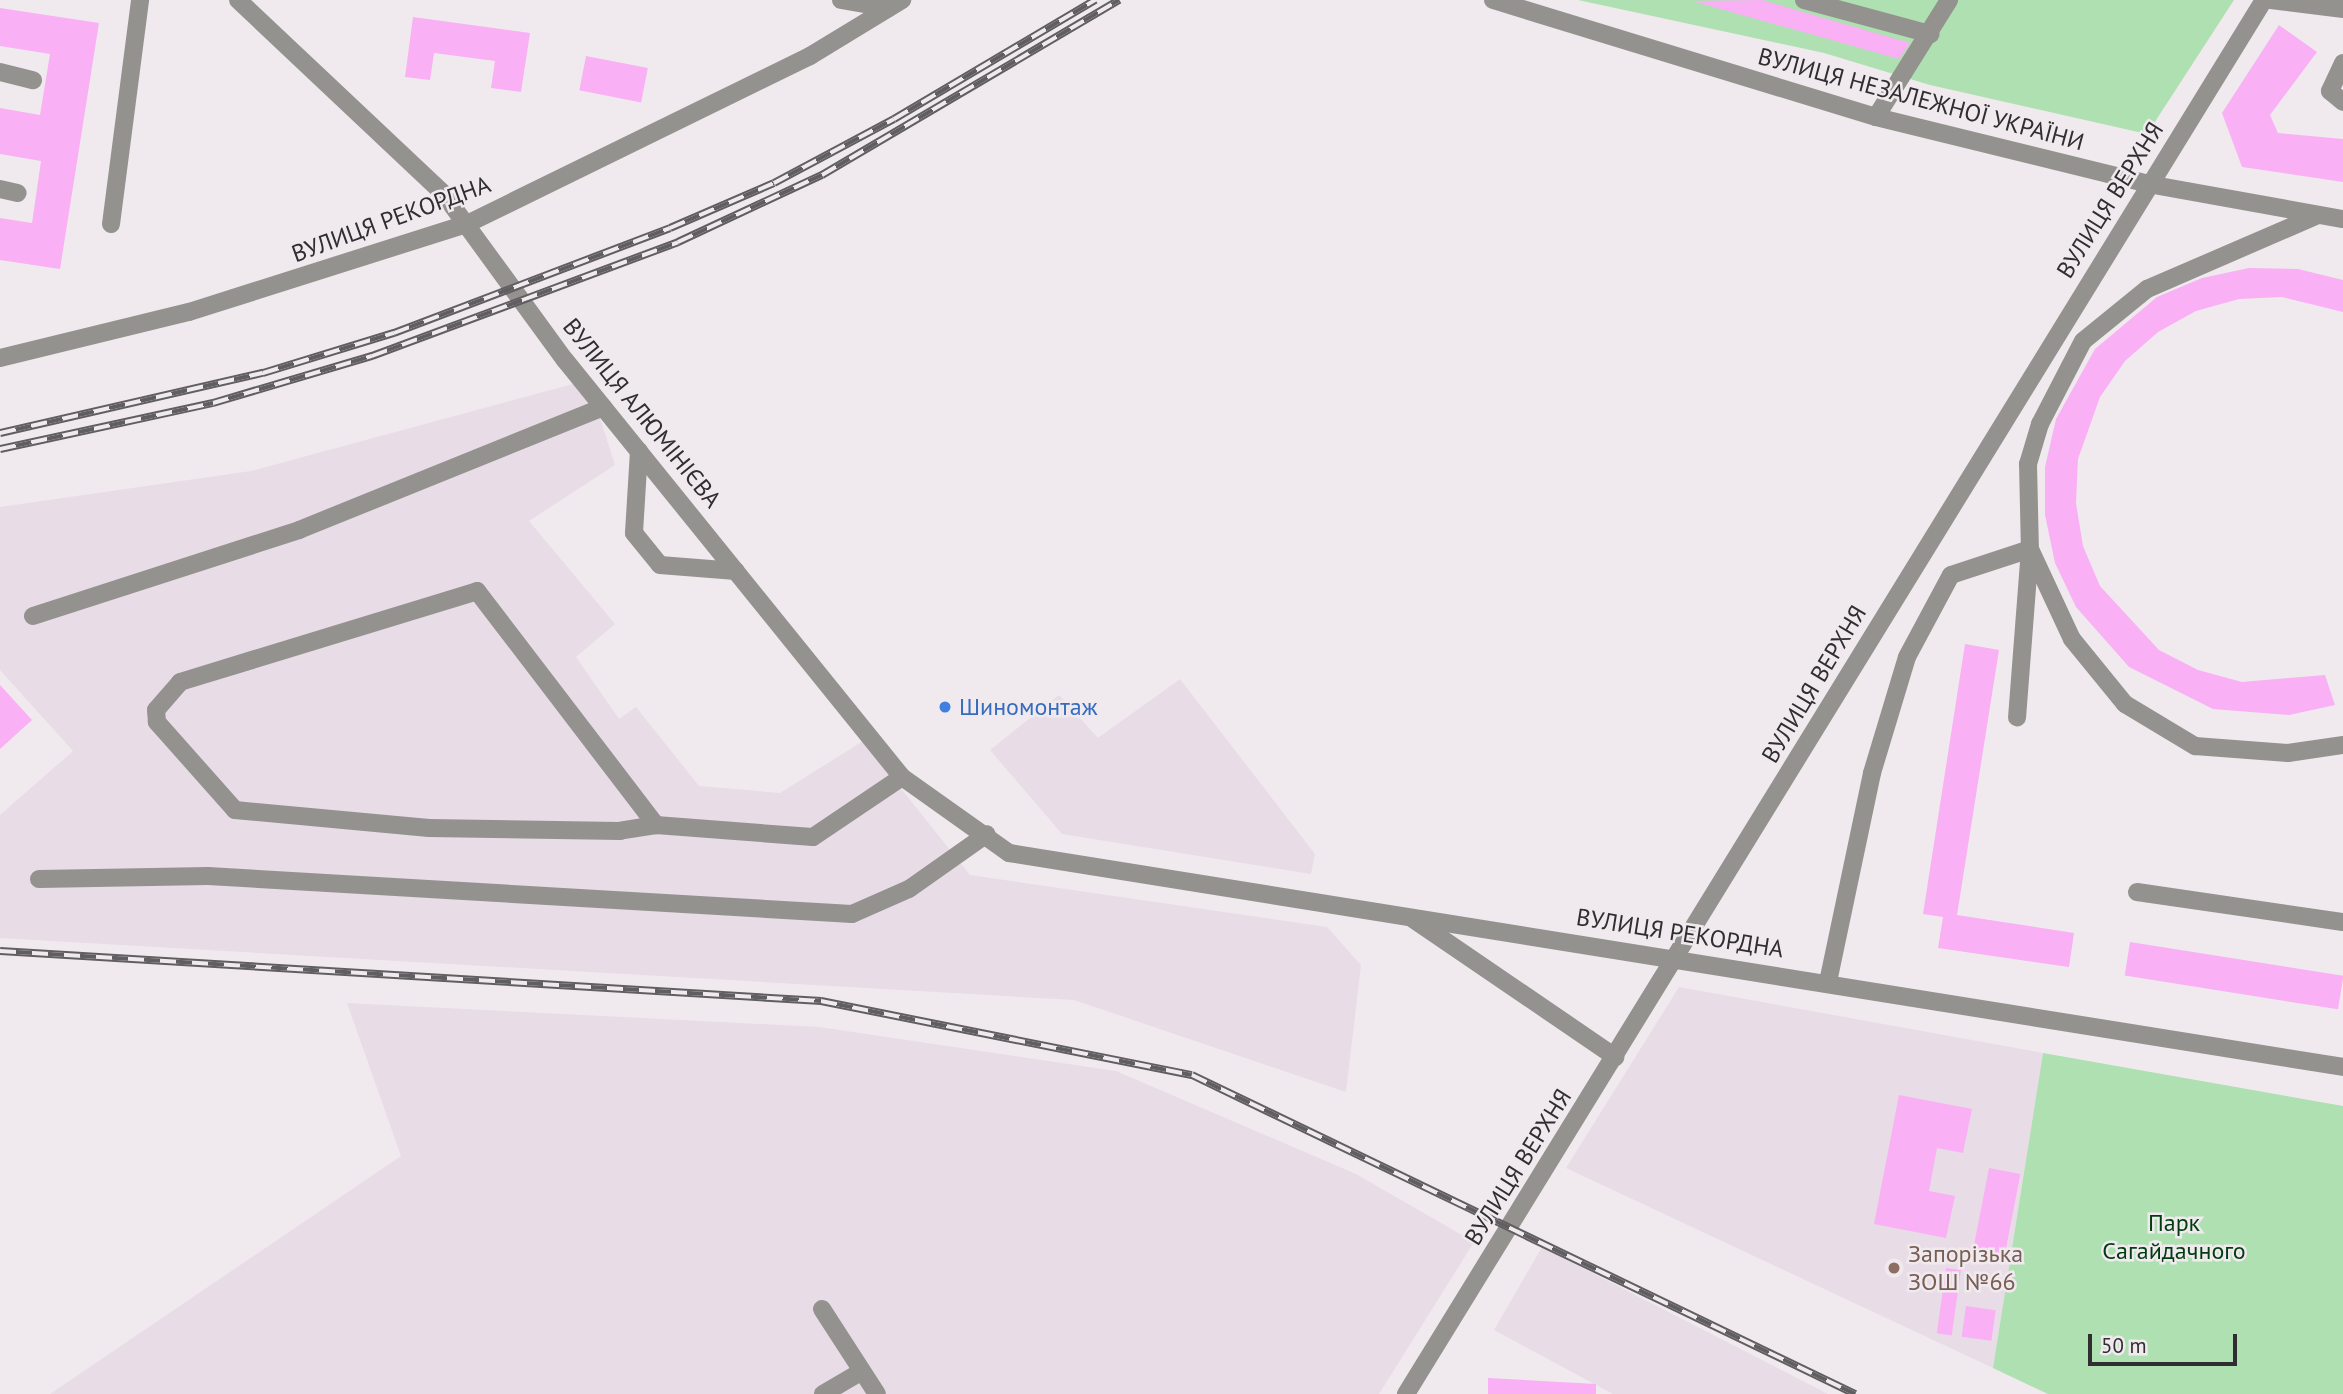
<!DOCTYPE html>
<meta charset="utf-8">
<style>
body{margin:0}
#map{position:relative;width:2343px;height:1394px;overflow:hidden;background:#f0eaef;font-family:"PT Sans",sans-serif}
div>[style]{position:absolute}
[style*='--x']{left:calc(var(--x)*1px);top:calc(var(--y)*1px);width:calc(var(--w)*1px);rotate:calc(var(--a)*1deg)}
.built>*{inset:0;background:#e8dce7}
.green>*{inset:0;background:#aee0b2}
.building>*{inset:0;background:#f9b0f5;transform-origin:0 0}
.minor>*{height:18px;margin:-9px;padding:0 9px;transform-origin:9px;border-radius:9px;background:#94928f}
.rail>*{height:8px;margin-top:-4px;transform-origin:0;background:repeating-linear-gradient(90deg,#f0eaef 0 16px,#615e61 0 32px);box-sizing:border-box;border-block:2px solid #615e61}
.dots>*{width:19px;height:19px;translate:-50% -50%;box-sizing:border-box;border:4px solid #f0eaef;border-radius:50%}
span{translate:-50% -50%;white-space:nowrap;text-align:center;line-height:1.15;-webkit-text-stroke:5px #f0eaef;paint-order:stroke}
.street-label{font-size:24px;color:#302e30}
.shop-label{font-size:24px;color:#366cbe}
.left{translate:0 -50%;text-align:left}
.park-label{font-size:24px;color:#013c11}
.education-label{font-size:24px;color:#785e54}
.scale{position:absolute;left:2088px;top:1334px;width:149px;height:32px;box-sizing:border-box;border:4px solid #302e30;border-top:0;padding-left:9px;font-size:21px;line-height:24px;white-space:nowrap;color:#302e30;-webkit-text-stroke:5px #f0eaef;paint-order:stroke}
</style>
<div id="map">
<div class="built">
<div style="clip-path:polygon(573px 384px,599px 415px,615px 465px,529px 521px,615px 624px,576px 657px,619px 719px,636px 707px,699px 786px,780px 793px,863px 741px,970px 875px,1327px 927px,1361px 965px,1346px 1092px,1074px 1000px,0 938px,0 815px,73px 751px,0 670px,0 507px,251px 471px)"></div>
<div style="clip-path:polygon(1180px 679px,1315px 854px,1311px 874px,1062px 834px,990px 750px,1059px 695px,1098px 738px)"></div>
<div style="clip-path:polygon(1679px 987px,2043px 1053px,1993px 1368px,1566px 1168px)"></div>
<div style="clip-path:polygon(347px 1003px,819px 1027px,1116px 1071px,1356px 1174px,1474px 1242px,1379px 1394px,50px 1394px,401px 1156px)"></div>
<div style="clip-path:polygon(1542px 1247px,1828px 1394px,1613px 1394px,1494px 1330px)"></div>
</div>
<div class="green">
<div style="clip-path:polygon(1578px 0,2234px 0,2147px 134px,1930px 85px,1824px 53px)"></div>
<div style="clip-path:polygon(2043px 1053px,2343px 1106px,2343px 1394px,2048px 1394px,1993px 1368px)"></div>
</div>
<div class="building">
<div style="clip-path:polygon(1762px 0,1910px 43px,1899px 59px,1692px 1px)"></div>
<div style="clip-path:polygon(0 8px,99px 23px,60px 269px,0 260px,0 218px,32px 223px,41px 161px,0 154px,0 108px,40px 115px,50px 54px,0 46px)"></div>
<div style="clip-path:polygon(413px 17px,530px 33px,521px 92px,491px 88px,495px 61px,434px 53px,430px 80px,405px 77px)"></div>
<div style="clip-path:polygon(2279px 25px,2317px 52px,2270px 115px,2278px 133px,2343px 139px,2343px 182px,2242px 167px,2222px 113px)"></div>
<div style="left:586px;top:56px;width:63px;height:35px;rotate:11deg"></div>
<div style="clip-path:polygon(2249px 268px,2298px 269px,2343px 280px,2343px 312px,2282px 297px,2239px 299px,2196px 311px,2158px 332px,2125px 361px,2100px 397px,2078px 459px,2076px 503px,2083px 546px,2100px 586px,2159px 650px,2198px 670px,2242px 682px,2325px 675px,2335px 705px,2289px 715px,2213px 709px,2129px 667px,2076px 607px,2055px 563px,2045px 515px,2045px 467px,2056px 419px,2095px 349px,2157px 297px,2202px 278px)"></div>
<div style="clip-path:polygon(1965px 644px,1999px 650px,1957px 915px,2074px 933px,2069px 967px,1938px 948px,1943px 917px,1923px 914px)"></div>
<div style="clip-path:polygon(0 685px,32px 720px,0 749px)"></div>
<div style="left:2130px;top:942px;width:216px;height:34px;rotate:9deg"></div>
<div style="clip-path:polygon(1899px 1095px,1972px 1109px,1963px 1153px,1937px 1148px,1929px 1191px,1955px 1196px,1946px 1238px,1874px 1224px)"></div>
<div style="left:1989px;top:1168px;width:32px;height:85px;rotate:11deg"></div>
<div style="left:1946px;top:1268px;width:15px;height:66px;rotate:8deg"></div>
<div style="left:1966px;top:1306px;width:30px;height:31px;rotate:8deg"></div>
<div style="clip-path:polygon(1488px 1378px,1596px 1384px,1596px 1394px,1488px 1394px)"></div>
</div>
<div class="minor">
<div style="--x:238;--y:0;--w:282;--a:43.3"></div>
<div style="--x:443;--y:193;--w:207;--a:53.9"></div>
<div style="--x:565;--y:360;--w:536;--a:51.06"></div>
<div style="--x:902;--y:777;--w:131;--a:35.4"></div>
<div style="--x:1009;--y:853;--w:1351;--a:9.11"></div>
<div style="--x:841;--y:0;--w:48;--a:9.7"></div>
<div style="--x:1493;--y:0;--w:400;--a:17"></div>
<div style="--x:1876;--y:117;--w:280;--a:13.8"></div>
<div style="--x:2148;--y:184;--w:198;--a:10.2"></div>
<div style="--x:1804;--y:0;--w:131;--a:15.1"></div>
<div style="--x:2271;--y:0;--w:73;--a:7.1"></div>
<div style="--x:2343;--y:63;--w:31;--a:115"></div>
<div style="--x:2330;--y:91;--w:17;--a:40"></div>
<div style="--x:0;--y:72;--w:34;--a:14"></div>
<div style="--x:1876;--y:117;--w:138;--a:-58"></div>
<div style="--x:0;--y:189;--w:18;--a:13"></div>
<div style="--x:2318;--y:215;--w:186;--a:156.6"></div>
<div style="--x:2147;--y:289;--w:82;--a:140.9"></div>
<div style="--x:2083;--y:341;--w:93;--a:117.4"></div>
<div style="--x:2040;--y:424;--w:42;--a:106.7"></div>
<div style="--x:2028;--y:464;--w:85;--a:88.7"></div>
<div style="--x:2030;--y:549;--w:99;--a:65"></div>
<div style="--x:2072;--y:639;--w:84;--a:50.8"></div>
<div style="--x:2125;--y:704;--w:82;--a:31"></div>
<div style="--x:2195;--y:746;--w:93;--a:4.3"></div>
<div style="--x:2288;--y:753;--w:56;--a:-8.3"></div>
<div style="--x:111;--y:224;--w:226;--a:-82.6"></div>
<div style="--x:0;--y:358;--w:195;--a:-13.7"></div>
<div style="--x:189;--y:312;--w:294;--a:-17.6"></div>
<div style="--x:469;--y:223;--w:380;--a:-26.1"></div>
<div style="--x:810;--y:56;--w:108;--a:-31.3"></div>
<div style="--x:639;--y:451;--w:82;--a:93.5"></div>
<div style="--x:634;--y:533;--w:41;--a:50.9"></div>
<div style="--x:660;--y:565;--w:76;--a:4.5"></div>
<div style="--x:33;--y:616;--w:280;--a:-17.9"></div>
<div style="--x:299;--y:530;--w:328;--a:-22"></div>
<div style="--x:656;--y:825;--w:36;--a:171"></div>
<div style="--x:620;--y:831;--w:191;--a:-179.1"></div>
<div style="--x:429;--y:828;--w:195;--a:-174.7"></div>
<div style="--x:235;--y:810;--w:118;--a:-131.6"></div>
<div style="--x:157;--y:722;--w:12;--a:-95"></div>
<div style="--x:156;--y:710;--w:37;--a:-49"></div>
<div style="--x:180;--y:682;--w:311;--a:-17"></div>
<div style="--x:477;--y:591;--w:295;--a:52.6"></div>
<div style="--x:656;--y:825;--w:157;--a:4.4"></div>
<div style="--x:813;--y:837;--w:107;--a:-34"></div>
<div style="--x:39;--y:879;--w:169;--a:-1"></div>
<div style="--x:208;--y:876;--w:645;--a:3.38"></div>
<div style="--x:852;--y:914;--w:62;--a:-23.7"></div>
<div style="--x:909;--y:889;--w:95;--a:-35.2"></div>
<div style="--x:2137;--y:892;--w:208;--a:8.3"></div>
<div style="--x:1413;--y:919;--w:245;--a:34.3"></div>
<div style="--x:1828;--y:982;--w:214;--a:-78.1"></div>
<div style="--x:1872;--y:773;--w:121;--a:-73.2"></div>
<div style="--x:1907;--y:657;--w:93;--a:-61.8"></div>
<div style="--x:1951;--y:575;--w:83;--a:-18.2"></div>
<div style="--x:2030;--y:549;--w:169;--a:94.4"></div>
<div style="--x:822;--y:1309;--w:101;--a:57.1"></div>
<div style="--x:823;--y:1394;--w:45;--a:-30.5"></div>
<div style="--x:1406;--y:1394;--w:1637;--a:-58.39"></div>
</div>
<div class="rail">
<div style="--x:0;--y:433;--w:270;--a:-12.9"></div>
<div style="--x:263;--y:373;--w:137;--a:-17"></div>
<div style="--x:394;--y:333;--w:295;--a:-20.8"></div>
<div style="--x:670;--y:228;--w:113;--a:-23.4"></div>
<div style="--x:774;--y:183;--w:136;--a:-28.1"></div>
<div style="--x:894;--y:119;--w:234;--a:-30.6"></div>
<div style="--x:0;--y:449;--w:218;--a:-12.2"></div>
<div style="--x:213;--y:403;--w:166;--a:-16.5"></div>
<div style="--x:372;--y:356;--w:327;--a:-20.4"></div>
<div style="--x:678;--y:242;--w:159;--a:-25"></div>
<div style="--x:822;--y:175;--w:345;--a:-30.5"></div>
<div style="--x:0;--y:951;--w:823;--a:3.49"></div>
<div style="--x:821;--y:1001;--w:378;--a:11.3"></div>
<div style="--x:1192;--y:1075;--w:736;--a:25.69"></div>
</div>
<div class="dots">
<div style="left:945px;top:707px;background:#3f7fe0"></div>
<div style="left:1894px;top:1268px;background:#8d6e63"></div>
</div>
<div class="street-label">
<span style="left:1921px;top:99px;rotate:15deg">ВУЛИЦЯ НЕЗАЛЕЖНОЇ УКРАЇНИ</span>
<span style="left:2110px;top:200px;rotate:-58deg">ВУЛИЦЯ ВЕРХНЯ</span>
<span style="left:391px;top:219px;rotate:-20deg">ВУЛИЦЯ РЕКОРДНА</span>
<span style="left:642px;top:413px;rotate:51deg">ВУЛИЦЯ АЛЮМІНІЄВА</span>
<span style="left:1814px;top:684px;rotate:-59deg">ВУЛИЦЯ ВЕРХНЯ</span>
<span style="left:1680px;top:933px;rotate:9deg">ВУЛИЦЯ РЕКОРДНА</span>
<span style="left:1518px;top:1167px;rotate:-58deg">ВУЛИЦЯ ВЕРХНЯ</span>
</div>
<div class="shop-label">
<span class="left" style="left:959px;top:707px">Шиномонтаж</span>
</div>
<div class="park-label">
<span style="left:2174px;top:1237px">Парк<br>Сагайдачного</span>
</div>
<div class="education-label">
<span class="left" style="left:1908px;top:1268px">Запорізька<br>ЗОШ №66</span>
</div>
<div class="scale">50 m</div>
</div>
